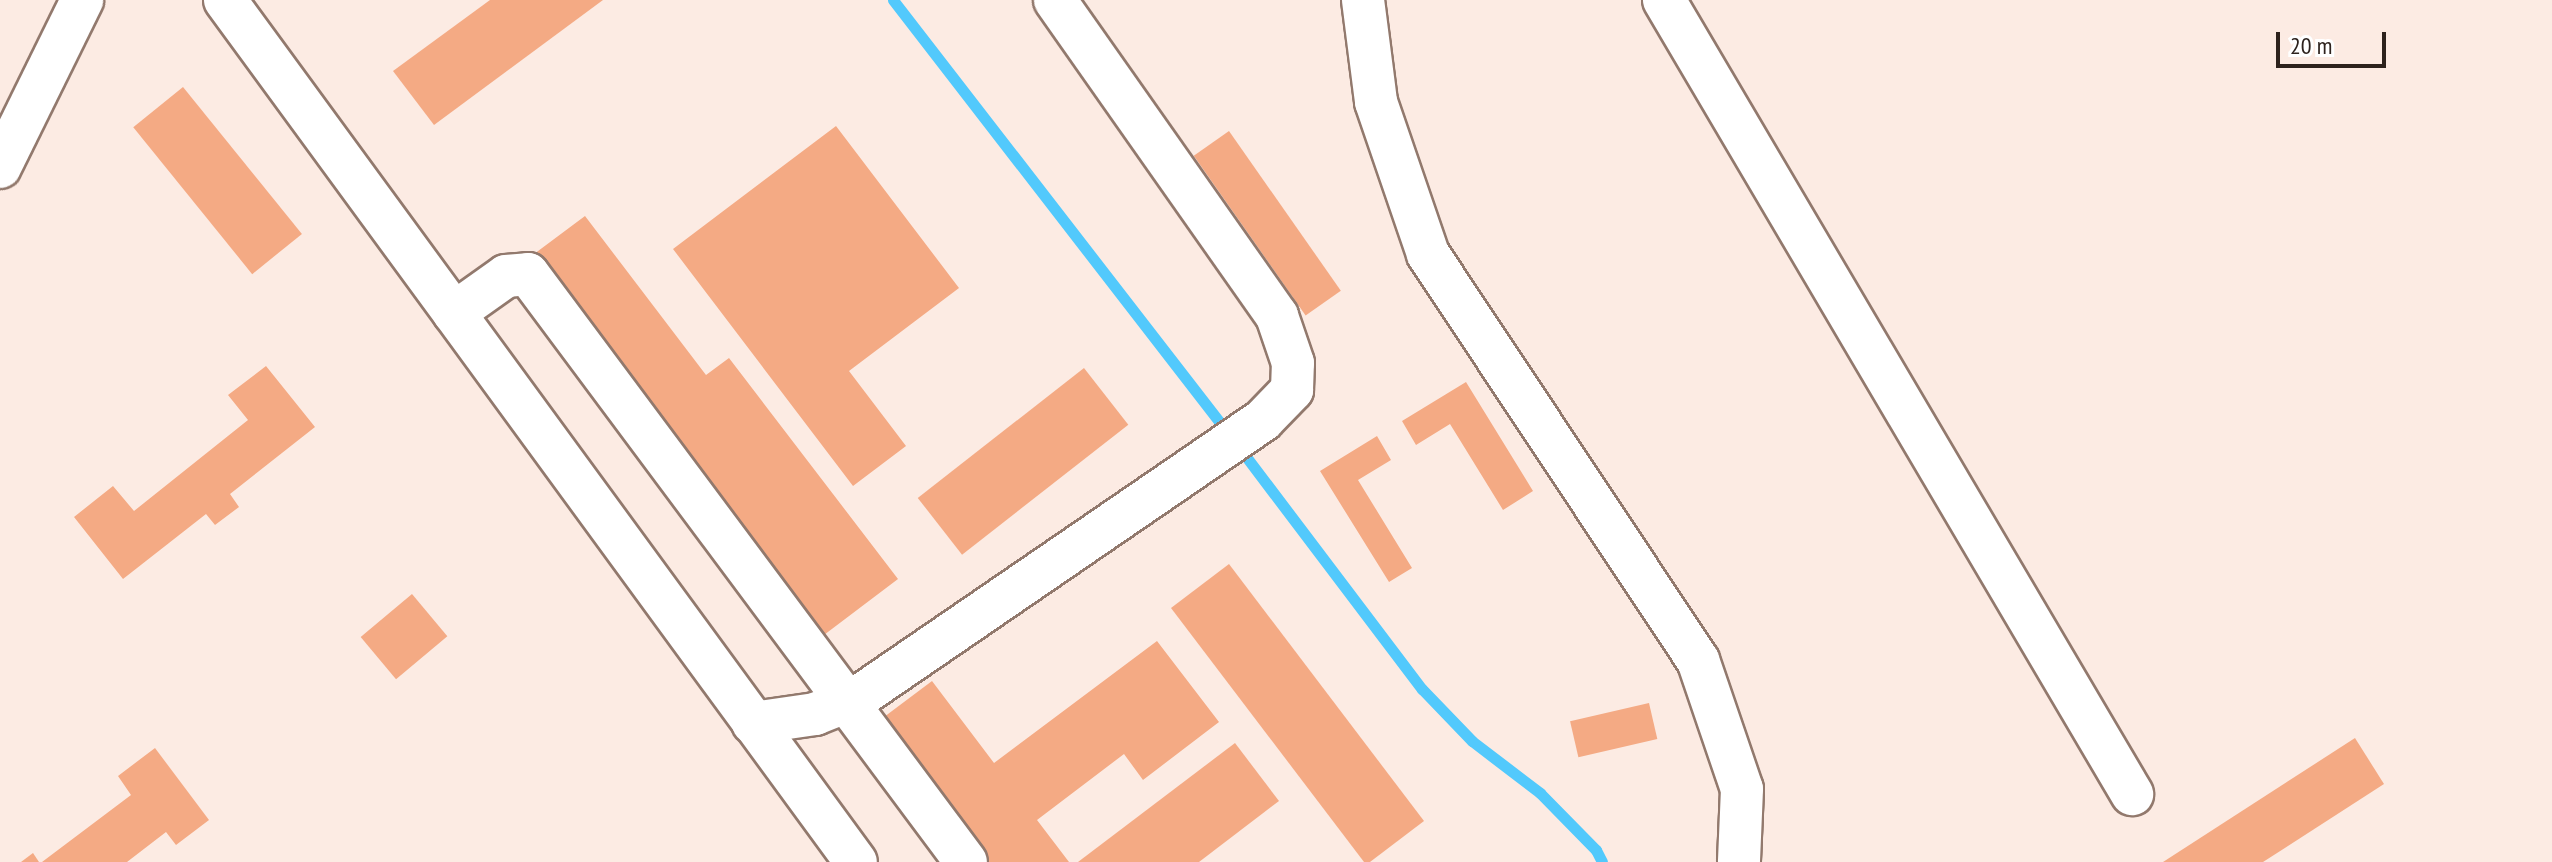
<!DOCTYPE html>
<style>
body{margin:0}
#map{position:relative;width:2552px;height:862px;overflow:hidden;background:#fcebe3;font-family:"PT Sans Narrow",sans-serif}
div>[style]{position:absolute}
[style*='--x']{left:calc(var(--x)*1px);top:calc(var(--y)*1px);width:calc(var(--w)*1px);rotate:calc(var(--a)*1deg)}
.stream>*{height:11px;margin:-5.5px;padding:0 5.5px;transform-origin:5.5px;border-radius:5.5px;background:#52c9fc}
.building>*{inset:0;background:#f4aa84;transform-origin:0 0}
.roads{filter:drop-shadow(2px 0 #92796d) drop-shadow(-2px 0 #92796d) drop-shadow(0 2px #92796d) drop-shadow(0 -2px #92796d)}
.minor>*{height:42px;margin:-21px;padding:0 21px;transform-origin:21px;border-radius:21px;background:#fff}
span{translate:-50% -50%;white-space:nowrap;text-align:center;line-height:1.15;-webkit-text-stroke:7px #fff;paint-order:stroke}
.scale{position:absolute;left:2276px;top:32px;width:110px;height:36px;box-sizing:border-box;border:4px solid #2d221d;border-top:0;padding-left:10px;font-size:24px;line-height:28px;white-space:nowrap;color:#2d221d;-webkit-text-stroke:6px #fff;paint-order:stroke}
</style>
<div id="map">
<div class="stream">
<div style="--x:893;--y:0;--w:547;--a:52.27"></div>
<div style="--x:1238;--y:446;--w:305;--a:52.9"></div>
<div style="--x:1422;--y:689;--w:72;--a:46.1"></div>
<div style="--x:1472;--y:741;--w:86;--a:37.4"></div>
<div style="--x:1540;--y:793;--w:80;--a:45.5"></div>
<div style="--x:1596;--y:850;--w:13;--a:63"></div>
</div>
<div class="building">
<div style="clip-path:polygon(490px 0,603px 0,434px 125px,393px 71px)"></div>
<div style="left:183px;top:87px;width:189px;height:64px;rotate:51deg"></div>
<div style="clip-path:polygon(836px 126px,959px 288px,849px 371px,906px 446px,853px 486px,673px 249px)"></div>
<div style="left:1229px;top:131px;width:195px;height:43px;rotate:55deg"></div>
<div style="clip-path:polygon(585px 216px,706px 375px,729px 358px,898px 579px,816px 641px,526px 260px)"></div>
<div style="clip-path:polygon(266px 366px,315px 427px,230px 494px,239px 507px,215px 525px,206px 514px,123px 579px,74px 517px,113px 486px,134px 511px,248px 420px,228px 395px)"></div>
<div style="left:1084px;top:368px;width:72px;height:211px;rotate:52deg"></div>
<div style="clip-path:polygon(1466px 382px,1533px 491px,1503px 510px,1450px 424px,1416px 445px,1402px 421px)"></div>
<div style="clip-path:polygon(1377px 436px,1391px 460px,1358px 480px,1412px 568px,1389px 582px,1320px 471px)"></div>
<div style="clip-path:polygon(1229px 564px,1424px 821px,1370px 862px,1364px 862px,1171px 608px)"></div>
<div style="left:412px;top:594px;width:55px;height:67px;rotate:50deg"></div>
<div style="clip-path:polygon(1157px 641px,1219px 722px,1143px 780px,1124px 754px,1037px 820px,1069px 862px,988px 862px,880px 720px,932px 681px,994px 763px)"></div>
<div style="left:1649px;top:703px;width:37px;height:81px;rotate:77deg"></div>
<div style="clip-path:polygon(2355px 738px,2384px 784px,2263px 862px,2163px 862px)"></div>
<div style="clip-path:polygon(1235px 743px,1279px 801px,1199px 862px,1078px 862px)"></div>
<div style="clip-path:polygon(155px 748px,209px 820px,176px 845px,166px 832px,127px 862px,42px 862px,131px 795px,118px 776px)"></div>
<div style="clip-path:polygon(33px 853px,39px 862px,21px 862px)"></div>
</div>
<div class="roads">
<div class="minor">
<div style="--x:225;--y:0;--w:1068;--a:53.8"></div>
<div style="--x:1363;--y:0;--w:103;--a:82.7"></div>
<div style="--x:1376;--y:102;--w:161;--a:71.1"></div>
<div style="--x:1428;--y:254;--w:488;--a:56.4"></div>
<div style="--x:1698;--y:660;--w:136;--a:71.2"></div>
<div style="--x:1742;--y:789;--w:73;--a:92.4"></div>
<div style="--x:1664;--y:0;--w:922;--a:59.48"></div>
<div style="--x:0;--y:167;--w:186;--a:-63.8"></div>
<div style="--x:454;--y:313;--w:64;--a:-35.4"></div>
<div style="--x:506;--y:276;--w:22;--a:-5"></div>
<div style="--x:528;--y:274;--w:733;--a:53.32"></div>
<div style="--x:753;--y:723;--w:63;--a:-8.3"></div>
<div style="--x:815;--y:714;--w:48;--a:-21.8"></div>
<div style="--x:860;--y:696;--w:488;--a:-34.4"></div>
<div style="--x:1263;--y:420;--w:42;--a:-46"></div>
<div style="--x:1292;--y:390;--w:27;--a:-88"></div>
<div style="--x:1293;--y:363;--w:50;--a:-108.8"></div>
<div style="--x:1277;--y:316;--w:386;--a:-125.1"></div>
</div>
</div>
<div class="scale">20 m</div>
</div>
